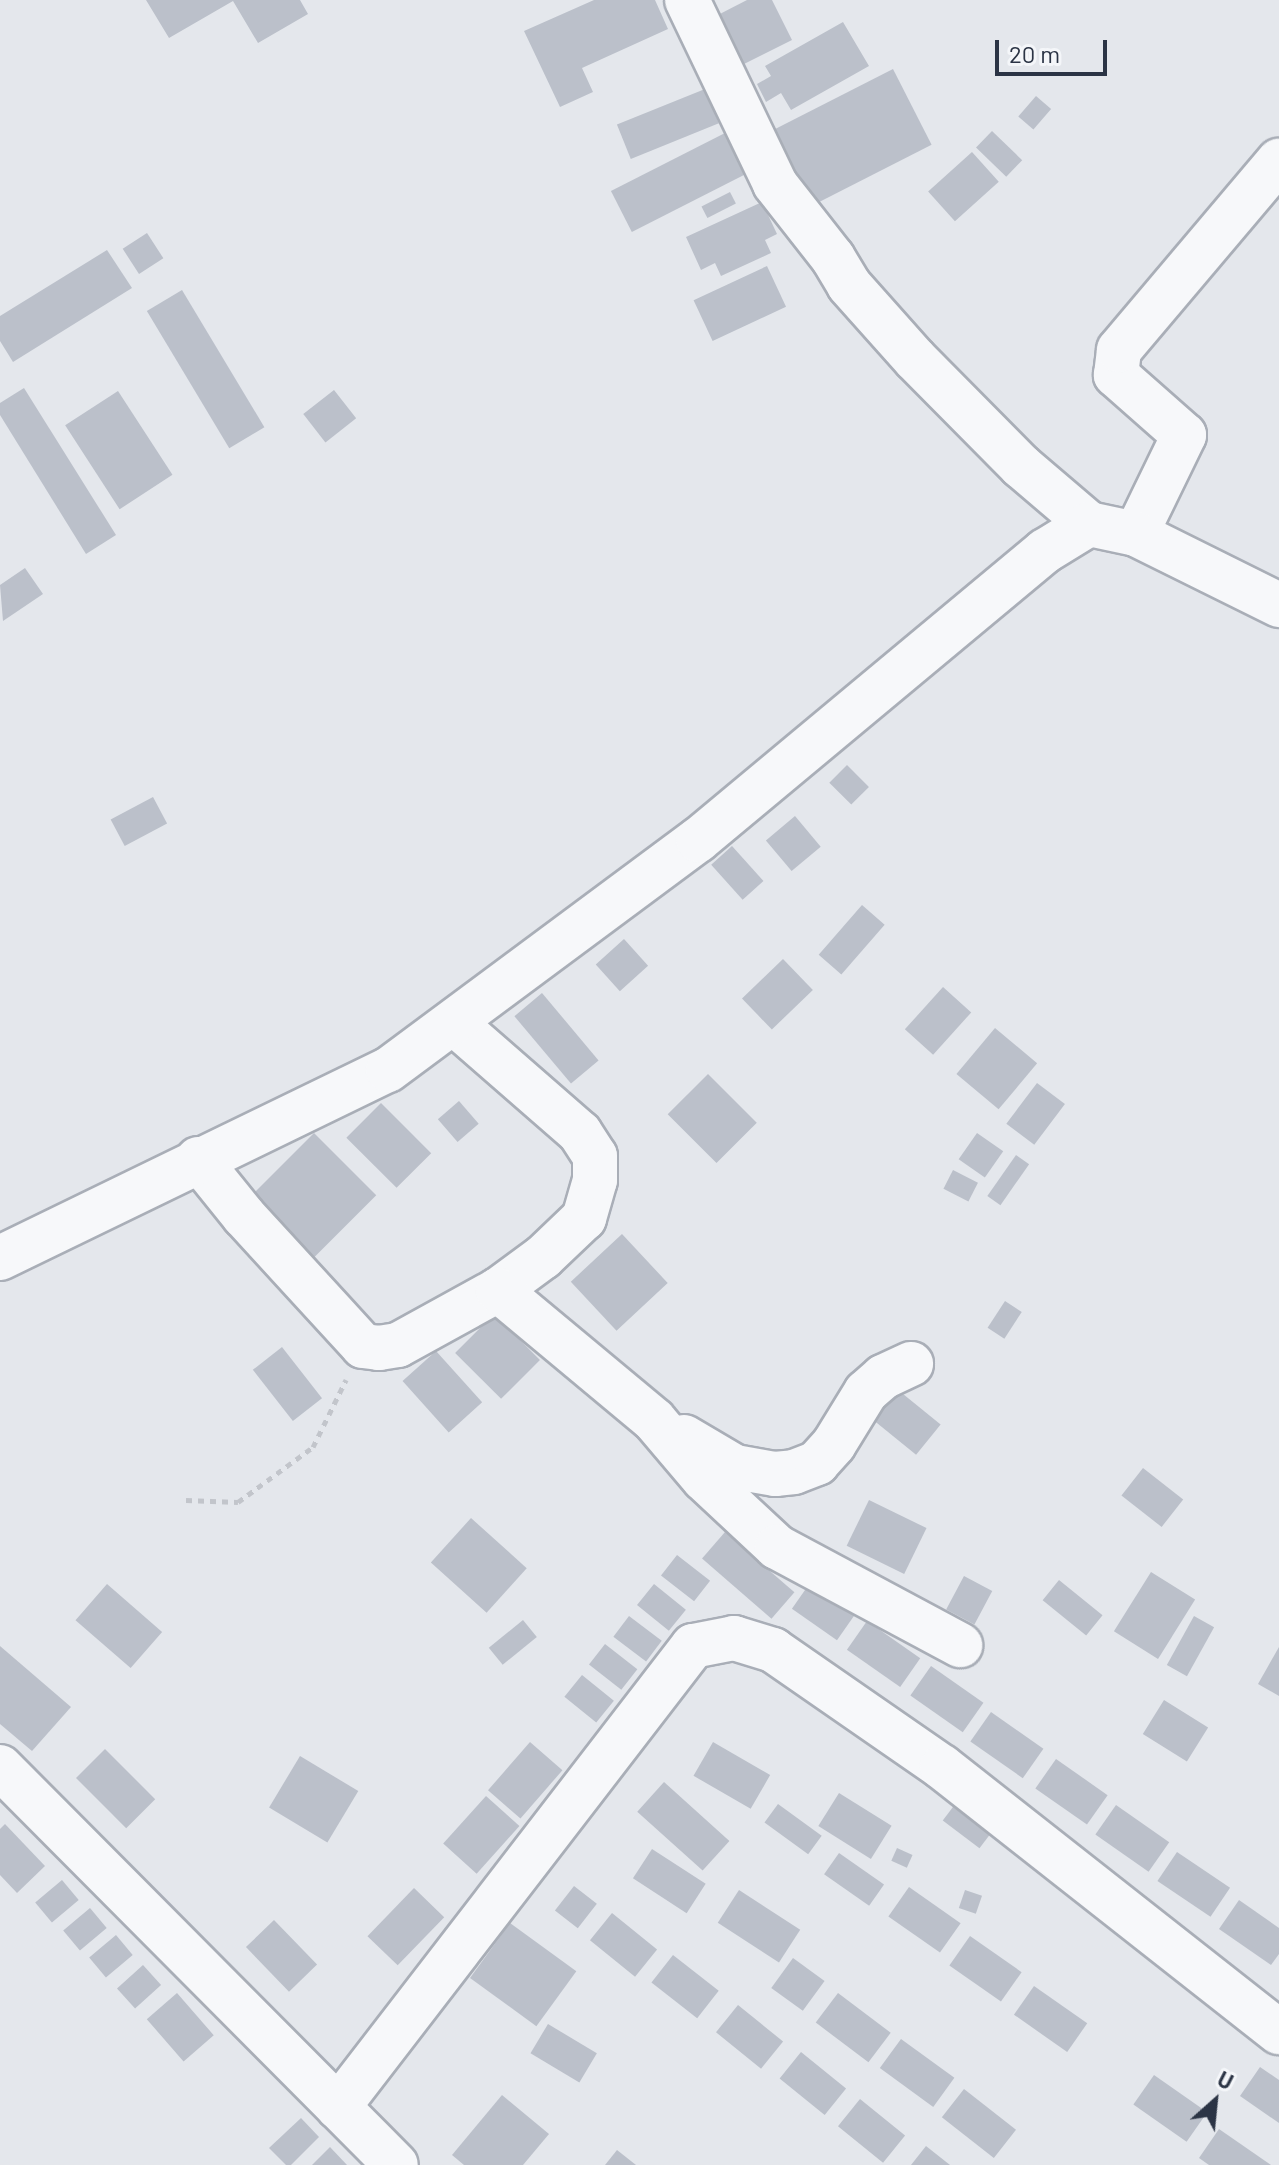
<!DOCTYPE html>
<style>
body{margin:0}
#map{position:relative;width:1279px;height:2165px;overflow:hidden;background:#e4e7ec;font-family:Barlow,sans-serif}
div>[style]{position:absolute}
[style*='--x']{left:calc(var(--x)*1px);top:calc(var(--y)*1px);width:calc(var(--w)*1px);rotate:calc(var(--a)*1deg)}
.building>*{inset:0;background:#bbc0ca;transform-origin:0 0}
.path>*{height:5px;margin-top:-2.5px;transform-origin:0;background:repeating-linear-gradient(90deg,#c2c5cb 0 6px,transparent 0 12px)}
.roads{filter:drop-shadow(2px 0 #a9aeb7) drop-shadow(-2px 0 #a9aeb7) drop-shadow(0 2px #a9aeb7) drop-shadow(0 -2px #a9aeb7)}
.minor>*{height:44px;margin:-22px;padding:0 22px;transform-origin:22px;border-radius:22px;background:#f7f8fa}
span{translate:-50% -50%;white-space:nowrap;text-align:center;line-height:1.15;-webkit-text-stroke:6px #f4f6f9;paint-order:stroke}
.north{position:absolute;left:1175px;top:2061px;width:80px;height:80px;-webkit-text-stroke:6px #f4f6f9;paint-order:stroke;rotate:27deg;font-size:22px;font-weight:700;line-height:32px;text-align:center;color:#2b3445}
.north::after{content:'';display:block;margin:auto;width:28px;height:36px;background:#2b3445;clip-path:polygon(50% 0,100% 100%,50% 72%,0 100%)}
.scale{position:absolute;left:995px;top:40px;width:112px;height:36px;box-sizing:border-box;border:4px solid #2b3445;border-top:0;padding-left:10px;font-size:24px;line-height:28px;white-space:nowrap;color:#2b3445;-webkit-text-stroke:6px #f4f6f9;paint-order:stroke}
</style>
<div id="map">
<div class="building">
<div style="clip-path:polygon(146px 0,300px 0,308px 14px,258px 43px,233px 1px,169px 38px)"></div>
<div style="clip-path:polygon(594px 0,655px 0,668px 29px,582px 68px,593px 92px,560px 107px,524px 31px)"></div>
<div style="clip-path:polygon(747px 0,772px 0,792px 40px,738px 67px,712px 18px)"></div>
<div style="clip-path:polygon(843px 22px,869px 66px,791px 110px,781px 93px,766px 102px,757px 84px,771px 76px,765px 66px)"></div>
<div style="left:893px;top:69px;width:85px;height:141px;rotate:63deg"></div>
<div style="left:705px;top:89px;width:37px;height:95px;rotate:68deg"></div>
<div style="left:1036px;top:96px;width:20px;height:27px;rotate:41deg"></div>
<div style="left:992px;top:131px;width:42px;height:23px;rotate:44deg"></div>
<div style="left:725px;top:133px;width:46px;height:128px;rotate:63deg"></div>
<div style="left:972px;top:152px;width:40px;height:59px;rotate:48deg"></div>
<div style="left:730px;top:192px;width:13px;height:32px;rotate:63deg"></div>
<div style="clip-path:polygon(762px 202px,777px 234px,765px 240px,771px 253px,721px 276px,715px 263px,701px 270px,686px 237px)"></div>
<div style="left:147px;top:233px;width:30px;height:29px;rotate:57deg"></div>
<div style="clip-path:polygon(107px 250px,132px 288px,13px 362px,0 341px,0 316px)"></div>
<div style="left:767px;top:266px;width:45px;height:81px;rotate:65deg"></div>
<div style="left:182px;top:290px;width:160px;height:41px;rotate:59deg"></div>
<div style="clip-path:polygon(24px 388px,116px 535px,86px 554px,0 415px,0 403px)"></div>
<div style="left:334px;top:390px;width:36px;height:39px;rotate:52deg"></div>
<div style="left:118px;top:391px;width:100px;height:63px;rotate:57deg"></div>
<div style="clip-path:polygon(25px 568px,43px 594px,3px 621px,0 585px)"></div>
<div style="left:847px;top:765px;width:31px;height:25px;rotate:45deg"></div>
<div style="left:153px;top:797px;width:30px;height:48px;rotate:62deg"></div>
<div style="left:795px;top:816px;width:40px;height:38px;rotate:50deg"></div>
<div style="left:732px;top:846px;width:47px;height:28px;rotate:48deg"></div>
<div style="left:862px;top:905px;width:30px;height:66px;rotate:41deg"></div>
<div style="left:624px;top:939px;width:36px;height:38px;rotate:48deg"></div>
<div style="left:783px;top:959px;width:43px;height:57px;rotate:46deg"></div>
<div style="left:943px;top:987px;width:38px;height:57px;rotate:42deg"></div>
<div style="left:542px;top:993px;width:88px;height:36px;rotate:50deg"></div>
<div style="left:995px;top:1028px;width:55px;height:60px;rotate:40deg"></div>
<div style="left:708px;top:1074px;width:69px;height:57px;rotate:45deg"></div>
<div style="left:1037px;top:1083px;width:35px;height:51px;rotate:37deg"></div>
<div style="left:459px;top:1101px;width:30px;height:28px;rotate:49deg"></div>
<div style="left:381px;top:1103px;width:71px;height:49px;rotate:45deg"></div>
<div style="left:314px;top:1133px;width:88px;height:88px;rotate:45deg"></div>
<div style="left:977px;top:1133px;width:32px;height:32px;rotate:35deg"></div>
<div style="left:1016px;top:1155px;width:16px;height:50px;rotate:35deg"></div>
<div style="left:953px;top:1170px;width:28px;height:21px;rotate:27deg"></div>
<div style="left:622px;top:1234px;width:67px;height:70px;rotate:47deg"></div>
<div style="left:1005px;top:1301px;width:20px;height:32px;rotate:33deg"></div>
<div style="left:494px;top:1314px;width:65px;height:55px;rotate:45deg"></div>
<div style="left:282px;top:1347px;width:65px;height:37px;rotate:52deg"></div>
<div style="left:436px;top:1351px;width:69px;height:45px;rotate:48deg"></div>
<div style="left:887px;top:1381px;width:69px;height:39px;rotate:39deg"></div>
<div style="left:1143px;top:1468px;width:51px;height:35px;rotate:38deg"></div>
<div style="left:869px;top:1500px;width:64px;height:51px;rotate:26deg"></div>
<div style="left:471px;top:1518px;width:75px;height:60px;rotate:42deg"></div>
<div style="left:725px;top:1532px;width:92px;height:35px;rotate:41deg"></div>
<div style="left:677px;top:1555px;width:42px;height:26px;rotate:38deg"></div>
<div style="left:1151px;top:1572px;width:52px;height:70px;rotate:32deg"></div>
<div style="left:964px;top:1576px;width:32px;height:38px;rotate:28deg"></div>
<div style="left:812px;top:1580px;width:55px;height:35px;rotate:35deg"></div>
<div style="left:1059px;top:1580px;width:56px;height:26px;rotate:39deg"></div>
<div style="left:107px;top:1584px;width:73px;height:48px;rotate:41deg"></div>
<div style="left:654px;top:1584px;width:41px;height:27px;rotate:39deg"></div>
<div style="left:629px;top:1616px;width:41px;height:26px;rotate:37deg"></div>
<div style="left:1194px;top:1616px;width:23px;height:56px;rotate:29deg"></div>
<div style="left:523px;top:1620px;width:22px;height:44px;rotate:51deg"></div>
<div style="left:867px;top:1621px;width:65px;height:35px;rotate:35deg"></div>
<div style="left:605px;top:1644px;width:41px;height:26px;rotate:38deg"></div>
<div style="clip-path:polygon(0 1646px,71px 1707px,32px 1751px,0 1724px)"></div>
<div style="clip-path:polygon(1279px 1647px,1279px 1696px,1258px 1684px)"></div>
<div style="left:931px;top:1666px;width:64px;height:36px;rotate:35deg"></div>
<div style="left:582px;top:1675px;width:41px;height:28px;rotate:39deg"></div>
<div style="left:1164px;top:1700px;width:52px;height:40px;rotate:32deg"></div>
<div style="left:991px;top:1712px;width:64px;height:36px;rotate:35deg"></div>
<div style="left:530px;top:1742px;width:43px;height:64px;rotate:41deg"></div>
<div style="left:713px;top:1742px;width:66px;height:39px;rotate:30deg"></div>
<div style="left:105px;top:1749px;width:71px;height:41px;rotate:45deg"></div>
<div style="left:300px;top:1756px;width:68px;height:60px;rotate:31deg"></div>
<div style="left:1056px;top:1759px;width:63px;height:36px;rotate:35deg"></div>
<div style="left:664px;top:1782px;width:88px;height:40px;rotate:42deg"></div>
<div style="left:839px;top:1793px;width:62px;height:39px;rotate:32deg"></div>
<div style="left:486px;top:1796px;width:45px;height:64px;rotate:42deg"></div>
<div style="left:959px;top:1799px;width:46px;height:27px;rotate:37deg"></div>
<div style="left:778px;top:1804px;width:54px;height:23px;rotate:36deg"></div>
<div style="left:1116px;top:1805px;width:65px;height:36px;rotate:35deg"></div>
<div style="clip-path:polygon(5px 1824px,45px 1866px,17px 1893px,0 1875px,0 1829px)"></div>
<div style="left:897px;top:1848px;width:17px;height:14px;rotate:24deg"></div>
<div style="left:652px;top:1849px;width:64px;height:35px;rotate:33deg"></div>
<div style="left:1177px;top:1852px;width:64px;height:35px;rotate:34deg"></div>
<div style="left:839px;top:1853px;width:55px;height:26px;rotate:35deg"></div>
<div style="left:62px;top:1880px;width:26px;height:35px;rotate:50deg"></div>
<div style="left:574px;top:1886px;width:29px;height:31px;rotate:38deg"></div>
<div style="left:909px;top:1887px;width:63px;height:36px;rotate:35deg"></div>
<div style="left:414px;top:1888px;width:42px;height:67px;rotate:44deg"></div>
<div style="left:739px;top:1890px;width:73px;height:39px;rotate:33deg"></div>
<div style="left:965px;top:1890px;width:18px;height:19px;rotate:19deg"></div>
<div style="clip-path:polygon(1239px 1900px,1279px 1928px,1279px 1954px,1271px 1965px,1219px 1929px)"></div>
<div style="left:90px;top:1908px;width:26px;height:35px;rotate:50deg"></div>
<div style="left:612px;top:1913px;width:58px;height:35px;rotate:39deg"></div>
<div style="left:274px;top:1920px;width:62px;height:39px;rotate:46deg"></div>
<div style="left:510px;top:1923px;width:82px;height:68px;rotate:36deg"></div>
<div style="left:116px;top:1935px;width:26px;height:35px;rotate:50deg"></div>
<div style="left:970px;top:1936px;width:63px;height:36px;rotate:35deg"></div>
<div style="left:673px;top:1955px;width:58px;height:35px;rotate:38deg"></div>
<div style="left:793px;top:1958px;width:39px;height:37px;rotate:36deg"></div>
<div style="left:143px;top:1965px;width:27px;height:35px;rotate:48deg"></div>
<div style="left:1034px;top:1986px;width:65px;height:35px;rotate:35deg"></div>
<div style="left:177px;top:1993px;width:56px;height:40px;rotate:49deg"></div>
<div style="left:838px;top:1993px;width:66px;height:37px;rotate:37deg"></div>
<div style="left:738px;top:2005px;width:58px;height:35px;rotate:39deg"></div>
<div style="left:548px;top:2024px;width:57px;height:34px;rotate:31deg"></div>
<div style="left:901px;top:2039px;width:66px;height:36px;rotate:36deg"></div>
<div style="left:801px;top:2052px;width:58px;height:34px;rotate:39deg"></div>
<div style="clip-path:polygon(1260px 2067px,1279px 2080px,1279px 2123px,1240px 2096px)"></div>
<div style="left:1154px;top:2075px;width:65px;height:36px;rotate:35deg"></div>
<div style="left:964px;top:2089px;width:66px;height:36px;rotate:38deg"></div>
<div style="clip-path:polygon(502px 2095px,549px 2134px,523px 2165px,464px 2165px,452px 2155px)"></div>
<div style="left:860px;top:2099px;width:58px;height:35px;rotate:39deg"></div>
<div style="clip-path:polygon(301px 2118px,319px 2137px,291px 2165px,286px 2165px,269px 2148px)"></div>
<div style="clip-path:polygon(1219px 2129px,1271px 2165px,1209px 2165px,1199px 2158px)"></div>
<div style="clip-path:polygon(926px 2146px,950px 2165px,911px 2165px)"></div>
<div style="clip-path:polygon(330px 2147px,347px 2165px,312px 2165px)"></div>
<div style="clip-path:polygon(617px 2150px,636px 2165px,605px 2165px)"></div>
</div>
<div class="path">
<div style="--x:186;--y:1500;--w:52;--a:2.2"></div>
<div style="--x:238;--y:1502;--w:93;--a:-36.3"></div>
<div style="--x:313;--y:1447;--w:75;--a:-63.8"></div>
</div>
<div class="roads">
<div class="minor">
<div style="--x:687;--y:0;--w:204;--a:64.4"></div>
<div style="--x:775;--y:184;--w:94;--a:51.9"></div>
<div style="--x:833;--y:258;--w:31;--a:59"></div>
<div style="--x:849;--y:285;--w:99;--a:48.3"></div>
<div style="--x:915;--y:359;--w:151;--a:45.3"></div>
<div style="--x:1021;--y:466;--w:89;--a:40.5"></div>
<div style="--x:1136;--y:534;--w:110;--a:-64.1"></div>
<div style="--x:1184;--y:435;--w:91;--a:-138.6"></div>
<div style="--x:1116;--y:375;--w:25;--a:-83"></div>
<div style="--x:1119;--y:350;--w:248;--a:-49.8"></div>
<div style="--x:454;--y:1023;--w:167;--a:41.1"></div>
<div style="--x:580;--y:1133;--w:27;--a:57"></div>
<div style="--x:595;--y:1156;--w:24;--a:90"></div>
<div style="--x:595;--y:1180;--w:40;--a:106"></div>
<div style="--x:584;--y:1218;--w:57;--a:136.4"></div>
<div style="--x:543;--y:1257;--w:56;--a:143.7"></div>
<div style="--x:198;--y:1159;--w:73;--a:51.1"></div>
<div style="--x:244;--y:1216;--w:176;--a:47.5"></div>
<div style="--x:363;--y:1346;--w:16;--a:7"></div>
<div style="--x:379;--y:1348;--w:19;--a:-9"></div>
<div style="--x:398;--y:1345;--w:114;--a:-28.8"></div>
<div style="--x:498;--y:1290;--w:203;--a:39.8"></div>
<div style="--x:654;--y:1420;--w:77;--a:49.7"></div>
<div style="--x:704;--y:1479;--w:100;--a:43"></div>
<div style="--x:777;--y:1547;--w:208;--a:28.2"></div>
<div style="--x:0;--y:1258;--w:431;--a:-25.9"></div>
<div style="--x:388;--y:1070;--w:386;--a:-36.6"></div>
<div style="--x:698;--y:840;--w:452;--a:-39.8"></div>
<div style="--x:1045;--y:551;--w:52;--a:-31.5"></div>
<div style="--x:1089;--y:524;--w:48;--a:12"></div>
<div style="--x:1136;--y:534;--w:160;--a:26.4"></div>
<div style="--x:684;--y:1437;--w:59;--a:30.5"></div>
<div style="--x:735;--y:1467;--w:41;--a:9.9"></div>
<div style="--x:775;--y:1474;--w:19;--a:-6"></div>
<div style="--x:794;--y:1472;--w:25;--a:-21"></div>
<div style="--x:817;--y:1463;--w:25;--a:-48"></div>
<div style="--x:834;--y:1444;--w:61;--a:-58.4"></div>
<div style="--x:866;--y:1392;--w:23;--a:-41"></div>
<div style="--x:883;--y:1377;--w:31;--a:-25"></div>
<div style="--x:0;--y:1767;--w:561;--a:45.14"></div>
<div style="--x:338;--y:2107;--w:582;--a:-52.4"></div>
<div style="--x:693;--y:1646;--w:42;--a:-11"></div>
<div style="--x:734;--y:1638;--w:41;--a:17.1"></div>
<div style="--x:773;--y:1650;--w:206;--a:34.7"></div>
<div style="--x:942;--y:1767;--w:429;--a:38.2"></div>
</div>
</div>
<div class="north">U</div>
<div class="scale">20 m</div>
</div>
